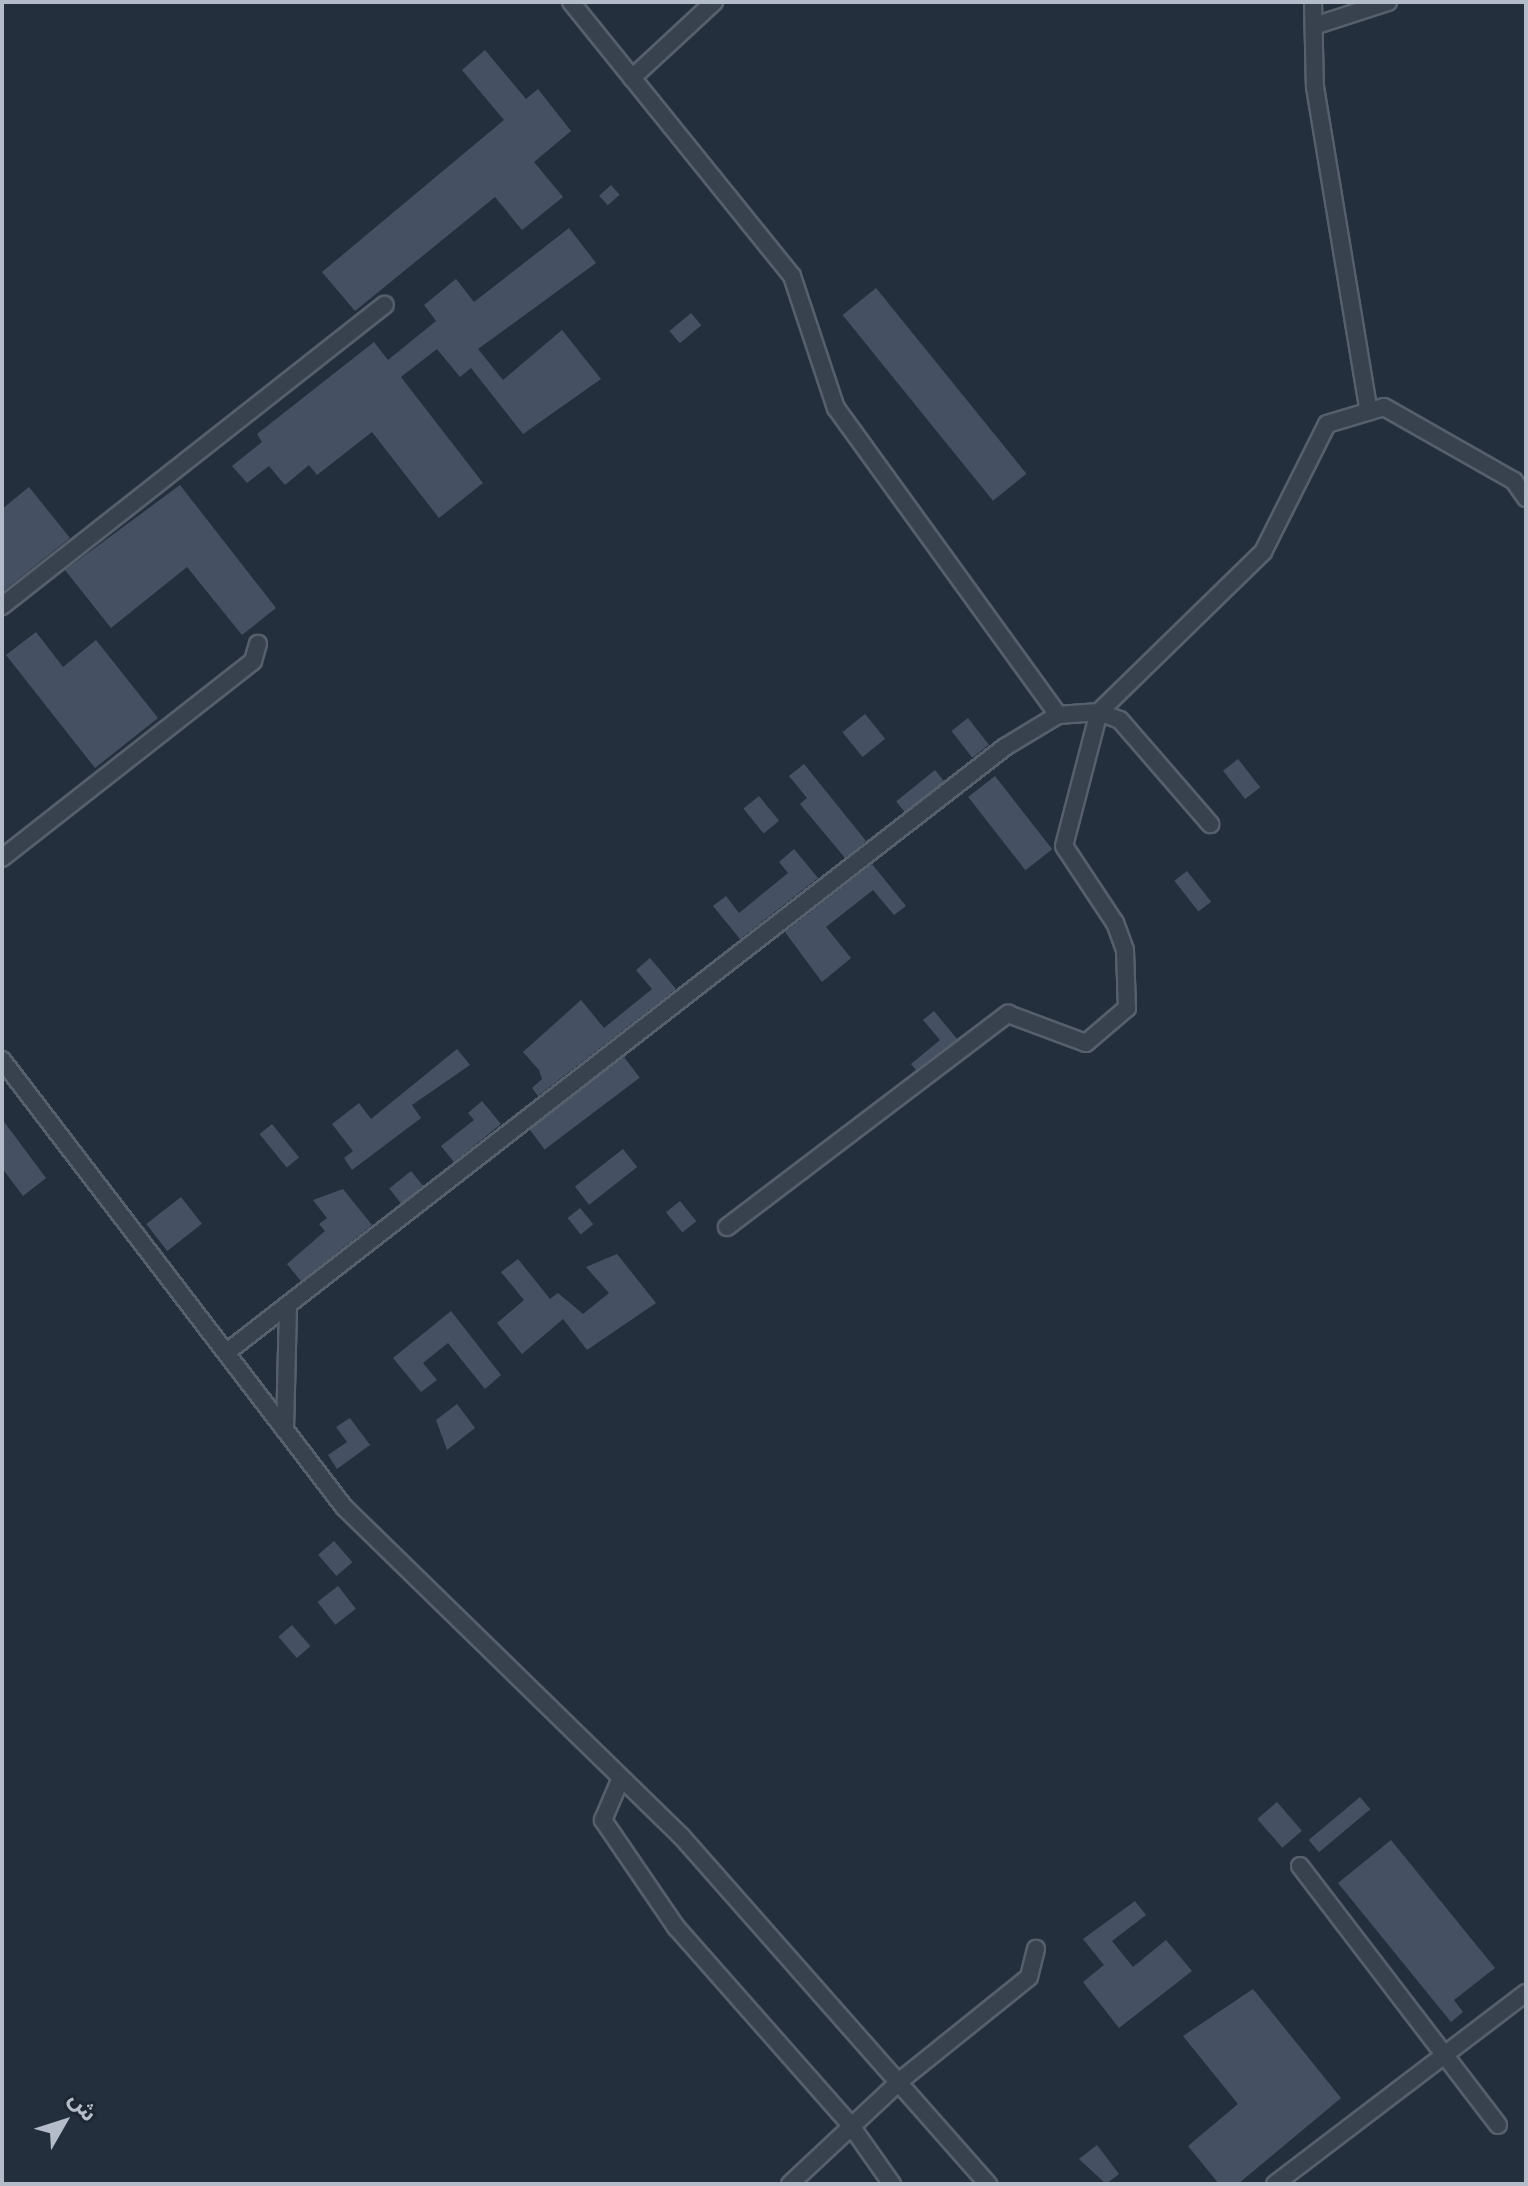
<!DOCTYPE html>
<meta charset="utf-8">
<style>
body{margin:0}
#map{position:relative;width:1528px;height:2186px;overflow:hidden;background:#242f3e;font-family:Signika,"Noto Sans Arabic",sans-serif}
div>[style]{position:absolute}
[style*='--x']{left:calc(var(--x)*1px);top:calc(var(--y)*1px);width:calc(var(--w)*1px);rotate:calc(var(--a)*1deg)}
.building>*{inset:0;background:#455162;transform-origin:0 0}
.roads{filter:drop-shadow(2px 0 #565f6c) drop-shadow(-2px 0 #565f6c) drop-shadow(0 2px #565f6c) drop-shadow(0 -2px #565f6c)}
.street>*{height:16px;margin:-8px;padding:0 8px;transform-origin:8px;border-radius:8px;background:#38414e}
span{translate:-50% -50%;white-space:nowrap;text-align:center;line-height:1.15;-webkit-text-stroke:8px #1d2633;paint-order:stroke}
.frame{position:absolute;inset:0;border:4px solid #b4bcc9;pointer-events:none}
.north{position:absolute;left:24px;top:2082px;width:80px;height:80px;-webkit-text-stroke:6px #1d2633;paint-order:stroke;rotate:51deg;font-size:22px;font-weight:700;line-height:32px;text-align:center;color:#b4bcc9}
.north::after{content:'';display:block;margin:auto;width:28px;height:36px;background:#b4bcc9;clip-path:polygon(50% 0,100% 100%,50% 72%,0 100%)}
</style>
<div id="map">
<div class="building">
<div style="clip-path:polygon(485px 50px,526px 99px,538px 89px,571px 131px,534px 162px,563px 197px,522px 230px,495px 197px,355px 311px,322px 272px,504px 120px,462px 70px)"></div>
<div style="left:611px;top:185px;width:13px;height:16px;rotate:48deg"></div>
<div style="clip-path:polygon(569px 228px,596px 263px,478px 349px,503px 380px,562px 330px,601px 379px,523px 434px,471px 368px,460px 377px,437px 349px,401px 377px,483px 483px,439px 518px,372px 432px,317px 475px,309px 465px,285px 485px,269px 466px,247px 483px,232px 466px,262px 442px,257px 434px,374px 342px,388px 360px,436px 321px,424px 305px,456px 279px,474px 302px)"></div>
<div style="left:876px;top:288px;width:239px;height:43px;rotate:51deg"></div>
<div style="left:691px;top:313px;width:16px;height:28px;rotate:50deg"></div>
<div style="clip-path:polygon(180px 485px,276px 608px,242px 635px,187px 567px,111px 628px,65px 570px)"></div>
<div style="clip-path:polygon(29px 487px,70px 538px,2px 592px,2px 509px)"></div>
<div style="clip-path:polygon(36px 632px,63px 667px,96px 640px,158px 718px,95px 768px,6px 655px)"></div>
<div style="left:865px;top:714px;width:32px;height:29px;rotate:51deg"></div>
<div style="left:968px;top:718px;width:34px;height:21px;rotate:52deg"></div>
<div style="left:1238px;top:759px;width:36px;height:19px;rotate:52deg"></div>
<div style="clip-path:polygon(804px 764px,866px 841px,845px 858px,800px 804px,807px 798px,789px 776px)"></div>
<div style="left:935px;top:770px;width:14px;height:50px;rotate:51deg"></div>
<div style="left:995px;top:776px;width:93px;height:34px;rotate:52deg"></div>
<div style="left:759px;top:796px;width:32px;height:20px;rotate:51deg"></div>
<div style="clip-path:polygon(794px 849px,818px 878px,740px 939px,713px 906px,726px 896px,739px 913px,788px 873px,779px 862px)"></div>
<div style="clip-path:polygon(872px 864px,906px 906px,894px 915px,873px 890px,826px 927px,851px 958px,822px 982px,785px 932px)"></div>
<div style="left:1187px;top:871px;width:39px;height:16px;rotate:52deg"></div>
<div style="clip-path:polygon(650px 958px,676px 989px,538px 1096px,532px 1088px,542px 1079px,539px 1070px,523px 1052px,581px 1000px,604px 1028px,652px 989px,636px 970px)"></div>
<div style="clip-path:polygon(934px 1011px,957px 1039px,916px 1070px,911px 1064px,940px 1040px,923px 1020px)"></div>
<div style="clip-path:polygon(457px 1049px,470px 1065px,412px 1105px,421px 1118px,352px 1170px,344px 1158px,353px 1151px,332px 1124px,359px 1103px,371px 1119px)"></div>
<div style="left:624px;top:1057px;width:26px;height:119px;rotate:53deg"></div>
<div style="clip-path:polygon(482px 1101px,501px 1124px,454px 1162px,441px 1146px,474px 1120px,468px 1113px)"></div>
<div style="clip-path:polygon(2px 1119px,46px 1178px,23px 1196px,2px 1168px)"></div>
<div style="left:272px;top:1124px;width:43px;height:16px;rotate:51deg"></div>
<div style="left:623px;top:1149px;width:23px;height:61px;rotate:52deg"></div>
<div style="left:411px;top:1171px;width:19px;height:28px;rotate:51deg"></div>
<div style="clip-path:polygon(343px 1189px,372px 1225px,301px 1281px,287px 1264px,325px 1231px,319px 1224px,327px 1218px,313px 1200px)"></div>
<div style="left:181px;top:1197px;width:34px;height:44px;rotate:52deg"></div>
<div style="left:680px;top:1201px;width:26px;height:18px;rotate:51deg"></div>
<div style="left:580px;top:1208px;width:21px;height:16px;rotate:51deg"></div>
<div style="clip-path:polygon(617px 1254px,656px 1303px,587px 1350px,563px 1319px,522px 1354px,497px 1323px,524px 1300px,501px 1272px,518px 1259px,550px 1299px,558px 1293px,583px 1314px,609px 1293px,586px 1267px)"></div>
<div style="clip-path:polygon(451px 1311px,501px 1375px,485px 1389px,448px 1343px,423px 1363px,437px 1380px,421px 1392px,393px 1358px)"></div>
<div style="clip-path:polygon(457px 1404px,475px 1428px,447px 1450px,436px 1420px)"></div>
<div style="clip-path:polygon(350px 1418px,370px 1445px,337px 1469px,328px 1455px,347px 1442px,336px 1427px)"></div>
<div style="left:334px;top:1541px;width:28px;height:21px;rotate:49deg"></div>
<div style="left:338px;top:1586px;width:29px;height:26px;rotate:52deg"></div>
<div style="left:292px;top:1625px;width:28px;height:18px;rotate:49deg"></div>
<div style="left:1360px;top:1797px;width:16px;height:67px;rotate:50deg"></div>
<div style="left:1277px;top:1802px;width:38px;height:26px;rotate:49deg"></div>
<div style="clip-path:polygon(1391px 1840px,1495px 1968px,1454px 2000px,1463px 2012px,1451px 2022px,1338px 1883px)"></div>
<div style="clip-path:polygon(1135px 1901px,1146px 1915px,1112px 1941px,1133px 1967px,1166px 1940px,1192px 1971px,1119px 2028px,1083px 1982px,1104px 1965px,1083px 1939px)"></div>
<div style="clip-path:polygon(1253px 1989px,1341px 2098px,1238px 2184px,1219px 2184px,1188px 2146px,1238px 2104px,1183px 2036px)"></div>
<div style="clip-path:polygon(1097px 2145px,1119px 2174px,1106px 2184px,1079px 2159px)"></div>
</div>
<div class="roads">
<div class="street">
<div style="--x:571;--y:2;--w:352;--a:51.1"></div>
<div style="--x:792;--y:276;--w:139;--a:71.6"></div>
<div style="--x:836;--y:408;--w:379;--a:54.1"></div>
<div style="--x:1313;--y:2;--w:85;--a:88.7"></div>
<div style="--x:1315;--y:87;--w:329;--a:80.6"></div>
<div style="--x:1314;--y:26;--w:78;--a:-18"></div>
<div style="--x:632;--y:78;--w:112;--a:-42.8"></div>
<div style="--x:2;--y:606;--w:487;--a:-38.2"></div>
<div style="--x:2;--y:858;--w:319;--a:-38.1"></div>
<div style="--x:253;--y:661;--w:18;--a:-74"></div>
<div style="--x:2;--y:1060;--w:563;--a:52.58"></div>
<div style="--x:344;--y:1507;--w:472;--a:44.3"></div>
<div style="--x:682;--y:1837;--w:463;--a:48.6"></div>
<div style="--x:727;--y:1227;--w:353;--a:-37.2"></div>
<div style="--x:1008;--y:1014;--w:83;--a:20.4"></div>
<div style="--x:1086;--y:1043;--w:54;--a:-40.5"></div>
<div style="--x:1127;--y:1008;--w:58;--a:-92"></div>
<div style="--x:1125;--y:950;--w:29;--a:-110"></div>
<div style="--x:1115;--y:923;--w:92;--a:-123.5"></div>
<div style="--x:1064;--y:846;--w:138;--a:-75.4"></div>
<div style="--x:1099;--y:712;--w:22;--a:21"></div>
<div style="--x:1120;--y:720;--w:138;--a:49.1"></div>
<div style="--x:227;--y:1352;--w:986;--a:-37.87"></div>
<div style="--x:1005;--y:747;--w:62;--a:-31.1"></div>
<div style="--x:1058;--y:715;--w:41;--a:-4.2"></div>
<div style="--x:1099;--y:712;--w:229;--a:-44.3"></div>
<div style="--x:1263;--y:552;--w:143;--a:-63.4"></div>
<div style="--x:1327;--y:424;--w:59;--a:-16.6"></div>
<div style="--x:1384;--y:407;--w:150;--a:29.6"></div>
<div style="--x:1514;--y:481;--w:21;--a:55"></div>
<div style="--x:285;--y:1430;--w:125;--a:-88.6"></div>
<div style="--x:621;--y:1778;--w:46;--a:113.2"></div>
<div style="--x:603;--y:1820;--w:130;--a:55.7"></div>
<div style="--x:676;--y:1927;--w:261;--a:48.6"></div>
<div style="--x:849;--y:2123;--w:75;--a:54.8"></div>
<div style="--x:1300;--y:1866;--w:326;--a:52.6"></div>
<div style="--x:790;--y:2184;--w:152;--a:-43.1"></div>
<div style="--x:901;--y:2080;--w:164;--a:-38.8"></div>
<div style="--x:1029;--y:1977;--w:29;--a:-76"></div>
<div style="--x:1275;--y:2184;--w:315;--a:-37.3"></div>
</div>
</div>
<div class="frame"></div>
<div class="north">ش</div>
</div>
